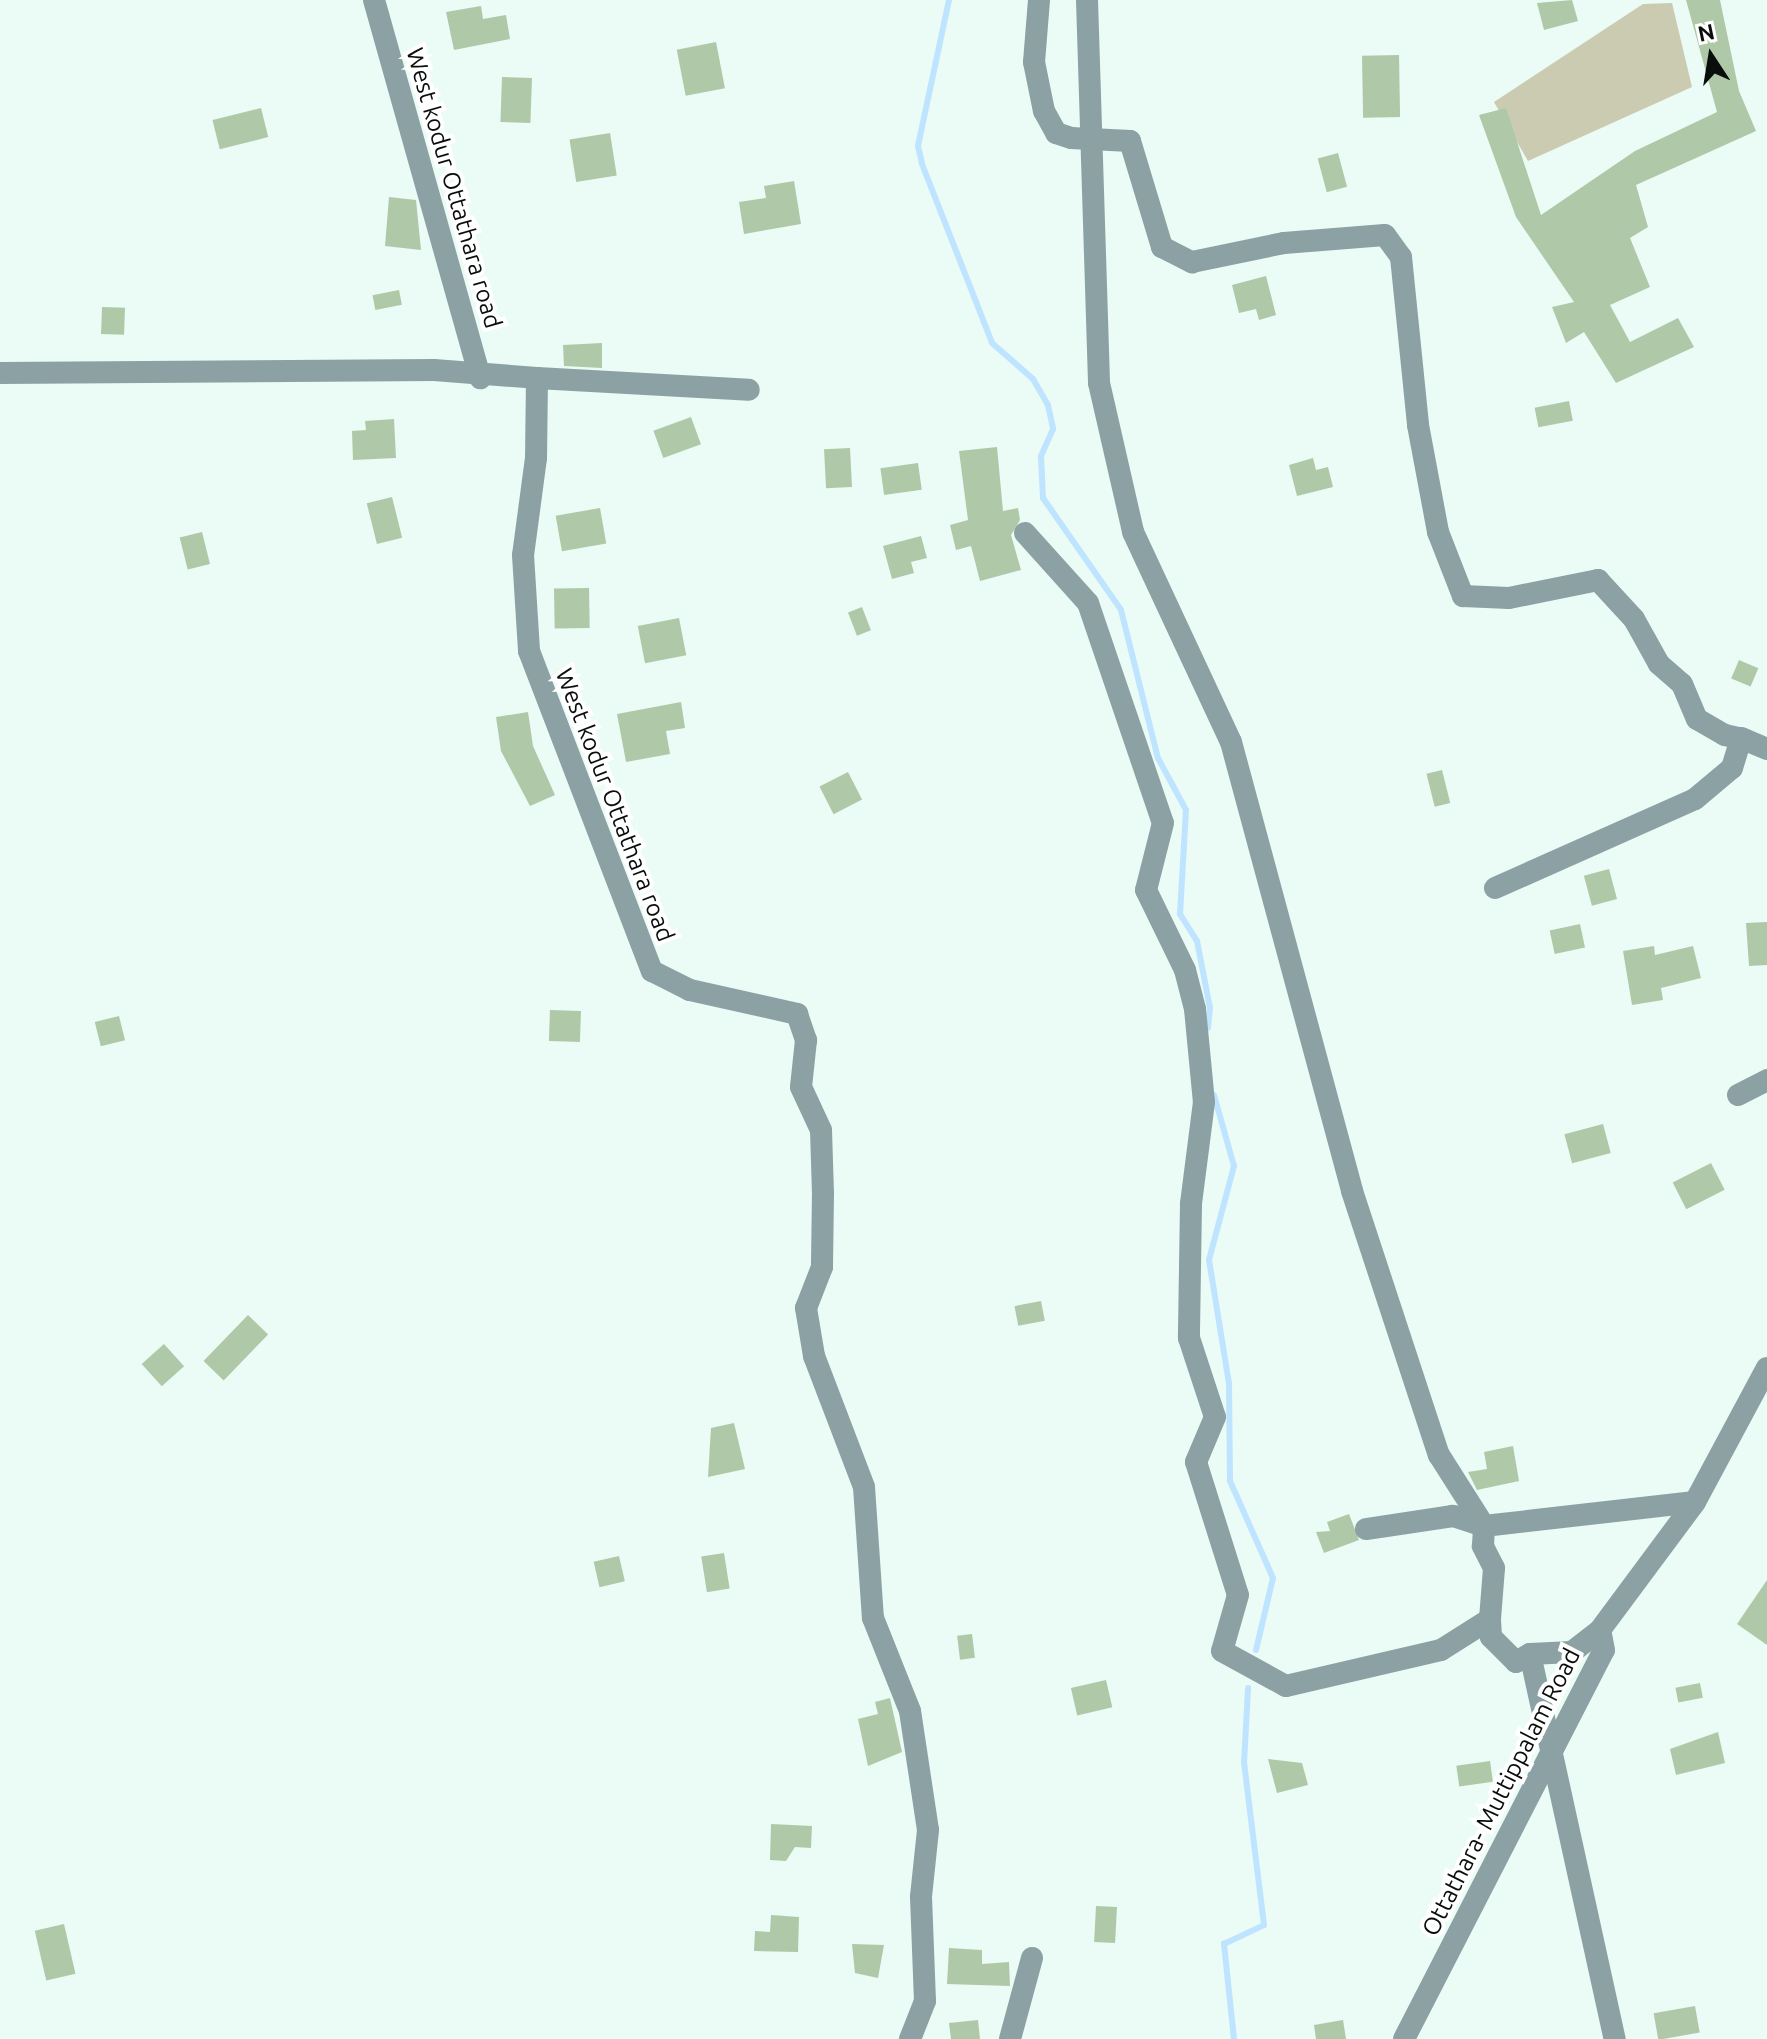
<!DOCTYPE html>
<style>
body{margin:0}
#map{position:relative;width:1767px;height:2039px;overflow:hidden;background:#ebfbf5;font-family:Ubuntu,sans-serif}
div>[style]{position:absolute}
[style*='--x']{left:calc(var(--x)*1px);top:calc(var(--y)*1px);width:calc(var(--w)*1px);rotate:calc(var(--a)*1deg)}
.green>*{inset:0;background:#cbcbb1}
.stream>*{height:6px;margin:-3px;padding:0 3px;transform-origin:3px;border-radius:3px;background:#bfe4ff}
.building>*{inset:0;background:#afc9a8;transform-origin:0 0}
.minor>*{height:22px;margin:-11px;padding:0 11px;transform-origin:11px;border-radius:11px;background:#8ba1a3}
.minor-bridge>*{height:22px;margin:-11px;padding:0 11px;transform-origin:11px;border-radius:11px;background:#8ba1a3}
span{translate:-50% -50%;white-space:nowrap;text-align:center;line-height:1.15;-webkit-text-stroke:8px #fff;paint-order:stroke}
.street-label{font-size:24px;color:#090e0c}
.north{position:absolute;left:1671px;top:16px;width:80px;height:80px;-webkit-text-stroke:6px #fff;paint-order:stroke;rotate:348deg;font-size:22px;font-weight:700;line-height:32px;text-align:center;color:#090e0c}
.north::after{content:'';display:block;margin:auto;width:28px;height:36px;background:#090e0c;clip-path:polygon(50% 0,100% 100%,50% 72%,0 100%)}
</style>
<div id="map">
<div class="green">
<div style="clip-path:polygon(1672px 3px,1692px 87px,1528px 161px,1494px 102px,1643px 4px)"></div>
</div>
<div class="stream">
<div style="--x:949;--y:0;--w:149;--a:102"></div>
<div style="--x:918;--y:146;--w:18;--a:77"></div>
<div style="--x:922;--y:164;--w:192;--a:68.6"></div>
<div style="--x:992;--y:343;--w:55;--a:41.3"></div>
<div style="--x:1033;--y:379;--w:30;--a:60"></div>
<div style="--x:1048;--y:405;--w:25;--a:78"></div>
<div style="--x:1053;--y:429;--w:30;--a:114"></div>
<div style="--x:1041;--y:456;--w:42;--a:87.3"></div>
<div style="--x:1043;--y:498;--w:136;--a:55.1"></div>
<div style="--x:1121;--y:610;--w:153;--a:76"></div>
<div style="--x:1158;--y:758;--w:59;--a:61.7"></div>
<div style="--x:1186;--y:810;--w:104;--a:93.3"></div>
<div style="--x:1180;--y:914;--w:32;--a:58"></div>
<div style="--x:1197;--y:941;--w:68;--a:79"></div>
<div style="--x:1210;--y:1008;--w:20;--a:96"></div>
<div style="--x:1214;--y:1095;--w:74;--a:74.3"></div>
<div style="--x:1234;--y:1166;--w:97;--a:104.9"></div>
<div style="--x:1209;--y:1260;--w:125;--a:80.8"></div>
<div style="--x:1229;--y:1383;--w:98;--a:89.4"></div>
<div style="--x:1230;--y:1481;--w:106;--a:66.1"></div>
<div style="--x:1273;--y:1578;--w:74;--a:103.3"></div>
<div style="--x:1234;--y:2039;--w:96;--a:-96"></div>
<div style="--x:1224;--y:1944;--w:44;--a:-25.4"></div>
<div style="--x:1264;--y:1925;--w:163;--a:-97"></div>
<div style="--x:1244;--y:1763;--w:75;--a:-86.9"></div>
</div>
<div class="building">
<div style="clip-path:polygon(1572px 0,1578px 21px,1544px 30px,1537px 3px)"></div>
<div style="clip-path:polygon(1686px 0,1720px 0,1739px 91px,1756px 131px,1636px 185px,1648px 227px,1630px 238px,1650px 287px,1610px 305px,1630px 342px,1678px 318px,1694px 347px,1616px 383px,1584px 332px,1566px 343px,1552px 307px,1574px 302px,1516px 217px,1479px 115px,1506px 108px,1541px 215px,1635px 151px,1717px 112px)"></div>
<div style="clip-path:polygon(481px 6px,483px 19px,506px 15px,510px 39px,454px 50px,446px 12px)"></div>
<div style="left:716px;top:42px;width:47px;height:40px;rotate:79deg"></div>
<div style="left:1399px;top:55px;width:62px;height:37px;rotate:89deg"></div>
<div style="left:502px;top:77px;width:30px;height:45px;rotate:2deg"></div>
<div style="left:261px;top:108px;width:30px;height:50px;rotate:76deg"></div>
<div style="left:610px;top:133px;width:43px;height:41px;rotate:81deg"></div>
<div style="left:1338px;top:153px;width:35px;height:21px;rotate:75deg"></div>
<div style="clip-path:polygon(794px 181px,801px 224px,744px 234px,739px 202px,766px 198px,764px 186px)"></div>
<div style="clip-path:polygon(389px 197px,416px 200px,421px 250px,385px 246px)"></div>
<div style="clip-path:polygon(1266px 276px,1276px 315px,1259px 320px,1256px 309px,1239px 313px,1232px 285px)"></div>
<div style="left:399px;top:290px;width:15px;height:27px;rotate:79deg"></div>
<div style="left:102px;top:307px;width:23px;height:27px;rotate:2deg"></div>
<div style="clip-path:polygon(602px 343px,602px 368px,564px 366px,563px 345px)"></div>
<div style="left:1569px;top:401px;width:20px;height:35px;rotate:79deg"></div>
<div style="left:691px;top:417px;width:29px;height:40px;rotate:70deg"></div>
<div style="clip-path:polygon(394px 419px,396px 458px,353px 460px,352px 431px,366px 430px,365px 421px)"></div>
<div style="clip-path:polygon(997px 447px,1003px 511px,1018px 508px,1020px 520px,1011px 535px,1021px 570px,980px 581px,971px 546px,956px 550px,950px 525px,968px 520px,959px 451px)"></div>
<div style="left:850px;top:448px;width:39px;height:26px;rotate:87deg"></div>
<div style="clip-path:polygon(1313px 458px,1316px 470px,1328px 467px,1333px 487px,1297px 496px,1289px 465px)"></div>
<div style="left:918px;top:463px;width:27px;height:38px;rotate:82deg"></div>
<div style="left:392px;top:497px;width:42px;height:26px;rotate:76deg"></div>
<div style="left:600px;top:508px;width:36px;height:45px;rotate:80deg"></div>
<div style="left:202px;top:532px;width:33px;height:23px;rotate:76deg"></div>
<div style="clip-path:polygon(921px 536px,927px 558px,911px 562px,914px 573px,892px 579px,883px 546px)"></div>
<div style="left:589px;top:588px;width:40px;height:35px;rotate:89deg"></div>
<div style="left:862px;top:607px;width:25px;height:15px;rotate:69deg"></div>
<div style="left:679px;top:618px;width:38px;height:42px;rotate:79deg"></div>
<div style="left:1739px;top:660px;width:21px;height:20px;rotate:23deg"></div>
<div style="clip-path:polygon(681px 702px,685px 728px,666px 731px,670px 754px,626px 762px,617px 714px)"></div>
<div style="clip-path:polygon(528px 712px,533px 746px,555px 795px,530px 806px,501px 751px,496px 717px)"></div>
<div style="left:1442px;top:770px;width:34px;height:16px;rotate:76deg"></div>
<div style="left:848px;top:772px;width:31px;height:32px;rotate:63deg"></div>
<div style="left:1609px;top:869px;width:31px;height:26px;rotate:75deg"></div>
<div style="clip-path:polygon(1767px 922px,1767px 965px,1749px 966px,1746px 923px)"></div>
<div style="left:1580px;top:924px;width:24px;height:31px;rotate:78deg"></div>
<div style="clip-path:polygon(1654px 946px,1655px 955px,1693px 946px,1701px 978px,1661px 988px,1663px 1000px,1632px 1005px,1623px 951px)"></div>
<div style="left:550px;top:1010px;width:31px;height:31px;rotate:2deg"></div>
<div style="left:119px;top:1016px;width:25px;height:25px;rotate:76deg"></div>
<div style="left:1603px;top:1124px;width:30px;height:40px;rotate:75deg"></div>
<div style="left:1711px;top:1163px;width:30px;height:43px;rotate:63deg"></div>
<div style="left:1041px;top:1301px;width:20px;height:27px;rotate:79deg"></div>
<div style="left:248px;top:1315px;width:28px;height:64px;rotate:44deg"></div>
<div style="left:164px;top:1344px;width:30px;height:30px;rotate:48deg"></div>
<div style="clip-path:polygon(734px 1423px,745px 1469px,708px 1477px,711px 1428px)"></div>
<div style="clip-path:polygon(1513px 1446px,1519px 1481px,1477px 1490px,1468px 1472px,1487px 1469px,1484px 1452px)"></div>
<div style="clip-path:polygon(1349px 1514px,1359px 1540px,1324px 1553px,1316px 1532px,1330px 1531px,1327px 1522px)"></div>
<div style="left:724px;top:1553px;width:36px;height:23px;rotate:81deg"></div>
<div style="left:619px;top:1556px;width:26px;height:26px;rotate:77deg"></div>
<div style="clip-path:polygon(1767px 1580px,1767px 1645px,1737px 1624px)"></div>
<div style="left:972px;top:1634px;width:24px;height:15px;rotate:83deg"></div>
<div style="left:1106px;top:1680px;width:28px;height:36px;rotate:77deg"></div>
<div style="left:1700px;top:1683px;width:15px;height:25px;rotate:79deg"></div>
<div style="clip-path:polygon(890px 1698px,902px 1752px,868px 1766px,858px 1719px,878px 1714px,875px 1702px)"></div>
<div style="clip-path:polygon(1718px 1732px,1725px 1763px,1676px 1775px,1670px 1749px)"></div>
<div style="clip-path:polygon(1268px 1759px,1302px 1763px,1308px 1785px,1277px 1793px)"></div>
<div style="left:1490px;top:1761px;width:21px;height:34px;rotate:82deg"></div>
<div style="clip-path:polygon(771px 1824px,812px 1826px,811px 1848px,795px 1847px,786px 1861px,770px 1860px)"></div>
<div style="left:1096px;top:1906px;width:21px;height:36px;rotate:3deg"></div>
<div style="clip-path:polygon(771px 1915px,799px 1917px,798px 1952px,754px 1951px,755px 1931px,770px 1932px)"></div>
<div style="left:64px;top:1924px;width:51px;height:30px;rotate:77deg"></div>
<div style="clip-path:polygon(852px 1944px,884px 1945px,878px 1978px,855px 1973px)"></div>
<div style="clip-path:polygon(949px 1948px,982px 1950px,982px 1964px,1009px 1962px,1010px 1986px,947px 1984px)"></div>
<div style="left:1695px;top:2006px;width:27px;height:42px;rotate:80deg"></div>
<div style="clip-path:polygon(978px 2020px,980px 2039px,951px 2039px,949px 2023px)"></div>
<div style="clip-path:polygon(1343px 2020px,1346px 2039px,1316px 2039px,1314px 2025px)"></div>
</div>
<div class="minor">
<div style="--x:374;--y:0;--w:393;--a:74.3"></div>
<div style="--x:1039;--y:0;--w:62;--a:94.6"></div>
<div style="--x:1034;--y:62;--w:50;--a:78.5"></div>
<div style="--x:1044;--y:111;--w:25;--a:61"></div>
<div style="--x:1056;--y:133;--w:16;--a:18"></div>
<div style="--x:1071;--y:138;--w:59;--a:2.9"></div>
<div style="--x:1130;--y:141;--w:111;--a:73.2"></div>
<div style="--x:1162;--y:247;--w:34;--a:27"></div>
<div style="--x:1192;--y:262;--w:94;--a:-11.7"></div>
<div style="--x:1284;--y:243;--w:101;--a:-4.5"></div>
<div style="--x:1385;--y:235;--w:27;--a:54"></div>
<div style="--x:1401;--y:257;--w:169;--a:84.2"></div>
<div style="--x:1418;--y:425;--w:109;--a:79.4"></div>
<div style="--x:1438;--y:532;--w:69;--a:68.7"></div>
<div style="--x:1463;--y:596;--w:46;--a:2.5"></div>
<div style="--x:1509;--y:598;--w:91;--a:-11.4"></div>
<div style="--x:1598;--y:580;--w:53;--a:47.3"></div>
<div style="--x:1634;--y:619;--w:51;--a:60.9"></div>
<div style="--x:1659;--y:664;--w:30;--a:41"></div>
<div style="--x:1682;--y:684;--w:38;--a:67"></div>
<div style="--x:1697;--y:719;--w:32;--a:30"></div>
<div style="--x:1087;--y:0;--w:383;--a:88.2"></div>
<div style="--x:1099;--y:383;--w:153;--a:77.1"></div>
<div style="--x:1133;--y:532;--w:232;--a:65"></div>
<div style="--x:1231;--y:742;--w:465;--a:74.9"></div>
<div style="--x:1352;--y:1191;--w:278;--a:71.8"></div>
<div style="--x:1439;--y:1455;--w:84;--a:57.6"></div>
<div style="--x:1484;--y:1526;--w:33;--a:-162"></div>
<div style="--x:1453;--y:1516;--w:88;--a:171.5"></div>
<div style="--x:0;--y:373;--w:434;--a:-0.4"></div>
<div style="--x:434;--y:370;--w:103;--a:4.4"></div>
<div style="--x:537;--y:378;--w:80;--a:90.7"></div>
<div style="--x:536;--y:458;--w:98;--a:97.6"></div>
<div style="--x:523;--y:555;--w:96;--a:86.4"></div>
<div style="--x:529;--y:651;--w:343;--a:69"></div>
<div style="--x:652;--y:971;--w:42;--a:26.6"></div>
<div style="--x:690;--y:990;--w:110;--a:12.6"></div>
<div style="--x:797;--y:1014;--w:28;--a:71"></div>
<div style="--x:806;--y:1040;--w:47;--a:96.1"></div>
<div style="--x:801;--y:1087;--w:47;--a:65.1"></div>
<div style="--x:821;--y:1130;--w:63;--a:88.2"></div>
<div style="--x:823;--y:1193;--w:74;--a:90.8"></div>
<div style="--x:822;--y:1267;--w:44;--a:111.3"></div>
<div style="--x:806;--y:1308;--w:49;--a:80.5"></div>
<div style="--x:814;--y:1356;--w:140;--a:69.1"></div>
<div style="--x:864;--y:1487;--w:131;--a:86.1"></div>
<div style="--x:873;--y:1618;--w:100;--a:68.3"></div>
<div style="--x:910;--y:1711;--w:120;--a:81.4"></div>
<div style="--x:928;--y:1830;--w:67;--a:96"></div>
<div style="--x:921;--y:1897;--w:104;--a:87.8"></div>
<div style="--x:925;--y:2001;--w:41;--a:111.5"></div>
<div style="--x:537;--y:378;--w:212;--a:3.2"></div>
<div style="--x:1025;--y:533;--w:94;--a:48"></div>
<div style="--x:1088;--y:603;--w:232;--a:71.2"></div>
<div style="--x:1163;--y:823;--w:69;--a:104.2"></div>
<div style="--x:1146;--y:890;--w:89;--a:64"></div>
<div style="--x:1185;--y:970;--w:40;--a:75.6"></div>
<div style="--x:1195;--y:1009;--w:93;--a:84.5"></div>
<div style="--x:1204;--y:1102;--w:103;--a:97.3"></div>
<div style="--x:1191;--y:1204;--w:134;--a:90.9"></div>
<div style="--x:1189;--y:1338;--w:83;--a:71.8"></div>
<div style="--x:1215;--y:1417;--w:49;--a:112.9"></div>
<div style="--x:1196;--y:1462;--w:139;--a:72.5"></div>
<div style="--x:1238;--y:1595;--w:58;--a:105.9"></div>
<div style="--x:1222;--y:1651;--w:73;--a:28.7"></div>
<div style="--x:1286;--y:1686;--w:159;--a:-13.1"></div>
<div style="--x:1441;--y:1650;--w:58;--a:-32.3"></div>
<div style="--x:1490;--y:1619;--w:51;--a:-85.5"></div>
<div style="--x:1494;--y:1568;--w:25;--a:-117"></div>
<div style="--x:1483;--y:1546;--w:20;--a:-87"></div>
<div style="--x:1484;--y:1526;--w:212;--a:-6.5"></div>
<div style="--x:1495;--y:888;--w:219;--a:-24"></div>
<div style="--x:1695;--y:799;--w:48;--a:-40"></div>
<div style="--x:1732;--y:768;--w:31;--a:-73"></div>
<div style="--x:1741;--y:738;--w:28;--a:23"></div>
<div style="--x:1738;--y:1095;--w:33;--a:-27"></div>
<div style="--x:1490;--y:1619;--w:18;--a:87"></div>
<div style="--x:1491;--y:1637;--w:35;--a:45"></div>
<div style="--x:1516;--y:1662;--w:16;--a:-30"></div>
<div style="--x:1530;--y:1654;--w:42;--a:-2.7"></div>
<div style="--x:1572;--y:1652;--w:36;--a:-38"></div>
<div style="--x:1530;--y:1654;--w:394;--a:77.6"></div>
<div style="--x:1010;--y:2039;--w:84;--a:-74.8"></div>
<div style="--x:1404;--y:2039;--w:437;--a:-62.8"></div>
<div style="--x:1604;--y:1650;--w:20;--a:-101"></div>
<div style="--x:1600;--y:1630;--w:159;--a:-53.4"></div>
<div style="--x:1695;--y:1502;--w:152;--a:-61.8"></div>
</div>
<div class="minor-bridge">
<div style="--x:1725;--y:735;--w:18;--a:13"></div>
</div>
<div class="street-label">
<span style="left:454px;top:188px;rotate:74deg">West kodur Ottathara road</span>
<span style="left:615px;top:805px;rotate:69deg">West kodur Ottathara road</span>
<span style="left:1501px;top:1792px;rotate:-63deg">Ottathara- Muttippalam Road</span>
</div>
<div class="north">N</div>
</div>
